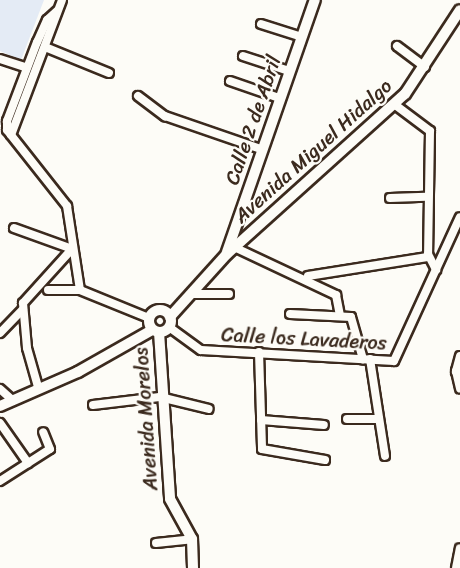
<!DOCTYPE html>
<style>
body{margin:0}
#map{position:relative;width:460px;height:568px;overflow:hidden;background:#fdfcf7;font-family:Sriracha,sans-serif}
div>[style]{position:absolute}
[style*='--x']{left:calc(var(--x)*1px);top:calc(var(--y)*1px);width:calc(var(--w)*1px);rotate:calc(var(--a)*1deg)}
.built>*{inset:0;background:#e4ebf5}
.roads{filter:drop-shadow(2px 0 #3b2a1e) drop-shadow(-2px 0 #3b2a1e) drop-shadow(0 2px #3b2a1e) drop-shadow(0 -2px #3b2a1e)}
.street>*{height:8px;margin:-4px;padding:0 4px;transform-origin:4px;border-radius:4px;background:#fdfcf7}
.secondary>*{height:10px;margin:-5px;padding:0 5px;transform-origin:5px;border-radius:5px;background:#fdfcf7}
.secondary>.ring{margin:-5px;padding:0;box-sizing:content-box;background:none;border:10px solid #fdfcf7;border-radius:50%}
span{translate:-50% -50%;white-space:nowrap;text-align:center;line-height:1.15;-webkit-text-stroke:4.5px #fdfcf7;paint-order:stroke}
.street-label{font-size:20px;color:#3b2a1e}
</style>
<div id="map">
<div class="built">
<div style="clip-path:polygon(0 0,44px 0,21px 60px,0 51px)"></div>
</div>
<div class="roads">
<div class="street">
<div style="--x:57;--y:11;--w:13;--a:138"></div>
<div style="--x:47;--y:20;--w:24;--a:114"></div>
<div style="--x:37;--y:42;--w:85;--a:110.8"></div>
<div style="--x:7;--y:121;--w:9;--a:90"></div>
<div style="--x:7;--y:130;--w:97;--a:51.7"></div>
<div style="--x:67;--y:206;--w:85;--a:81.2"></div>
<div style="--x:80;--y:290;--w:74;--a:22.1"></div>
<div style="--x:261;--y:24;--w:43;--a:17.6"></div>
<div style="--x:397;--y:46;--w:35;--a:37"></div>
<div style="--x:45;--y:47;--w:69;--a:22.1"></div>
<div style="--x:243;--y:56;--w:48;--a:18.1"></div>
<div style="--x:0;--y:59;--w:28;--a:18"></div>
<div style="--x:230;--y:81;--w:52;--a:19.1"></div>
<div style="--x:138;--y:96;--w:34;--a:37"></div>
<div style="--x:165;--y:116;--w:102;--a:19"></div>
<div style="--x:394;--y:104;--w:45;--a:36.9"></div>
<div style="--x:430;--y:131;--w:123;--a:90.9"></div>
<div style="--x:428;--y:254;--w:18;--a:63"></div>
<div style="--x:11;--y:135;--w:144;--a:-69.3"></div>
<div style="--x:390;--y:198;--w:36;--a:-2"></div>
<div style="--x:14;--y:228;--w:62;--a:19.9"></div>
<div style="--x:72;--y:249;--w:73;--a:132.2"></div>
<div style="--x:23;--y:303;--w:45;--a:84.9"></div>
<div style="--x:27;--y:348;--w:41;--a:74.2"></div>
<div style="--x:234;--y:247;--w:113;--a:25.2"></div>
<div style="--x:336;--y:295;--w:21;--a:79"></div>
<div style="--x:308;--y:276;--w:121;--a:-9"></div>
<div style="--x:48;--y:290;--w:32;--a:0"></div>
<div style="--x:193;--y:294;--w:36;--a:0"></div>
<div style="--x:290;--y:314;--w:61;--a:2.8"></div>
<div style="--x:351;--y:317;--w:44;--a:74.1"></div>
<div style="--x:169;--y:327;--w:39;--a:36"></div>
<div style="--x:201;--y:350;--w:193;--a:3.3"></div>
<div style="--x:394;--y:361;--w:158;--a:-65.4"></div>
<div style="--x:0;--y:333;--w:33;--a:-46"></div>
<div style="--x:259;--y:352;--w:97;--a:88.2"></div>
<div style="--x:262;--y:449;--w:64;--a:9.9"></div>
<div style="--x:460;--y:356;--w:16;--a:105"></div>
<div style="--x:456;--y:371;--w:18;--a:77"></div>
<div style="--x:370;--y:359;--w:98;--a:81.2"></div>
<div style="--x:0;--y:389;--w:15;--a:42"></div>
<div style="--x:93;--y:405;--w:67;--a:-6.8"></div>
<div style="--x:160;--y:397;--w:50;--a:13.8"></div>
<div style="--x:347;--y:419;--w:32;--a:0"></div>
<div style="--x:261;--y:420;--w:63;--a:4.5"></div>
<div style="--x:0;--y:423;--w:49;--a:55"></div>
<div style="--x:0;--y:481;--w:59;--a:-32.6"></div>
<div style="--x:50;--y:449;--w:18;--a:-112"></div>
<div style="--x:156;--y:543;--w:36;--a:-6"></div>
<div style="--x:456;--y:568;--w:20;--a:-79"></div>
</div>
<div class="secondary">
<div style="--x:227;--y:252;--w:267;--a:-70.8"></div>
<div class="ring" style="left:149px;top:310px;width:12px;height:12px"></div>
<div style="--x:170;--y:317;--w:85;--a:-47.9"></div>
<div style="--x:227;--y:254;--w:239;--a:-42"></div>
<div style="--x:405;--y:94;--w:100;--a:-56.8"></div>
<div style="--x:159;--y:332;--w:167;--a:86.2"></div>
<div style="--x:170;--y:499;--w:46;--a:61.2"></div>
<div style="--x:192;--y:539;--w:29;--a:88"></div>
<div style="--x:0;--y:406;--w:85;--a:-23.6"></div>
<div style="--x:78;--y:372;--w:85;--a:-29.6"></div>
</div>
</div>
<div class="street-label">
<span style="left:253px;top:120px;rotate:-71deg">Calle 2 de Abril</span>
<span style="left:313px;top:151px;rotate:-42deg">Avenida Miguel Hidalgo</span>
<span style="left:304px;top:339px;rotate:3deg">Calle los Lavaderos</span>
<span style="left:146px;top:419px;rotate:-94deg">Avenida Morelos</span>
</div>
</div>
